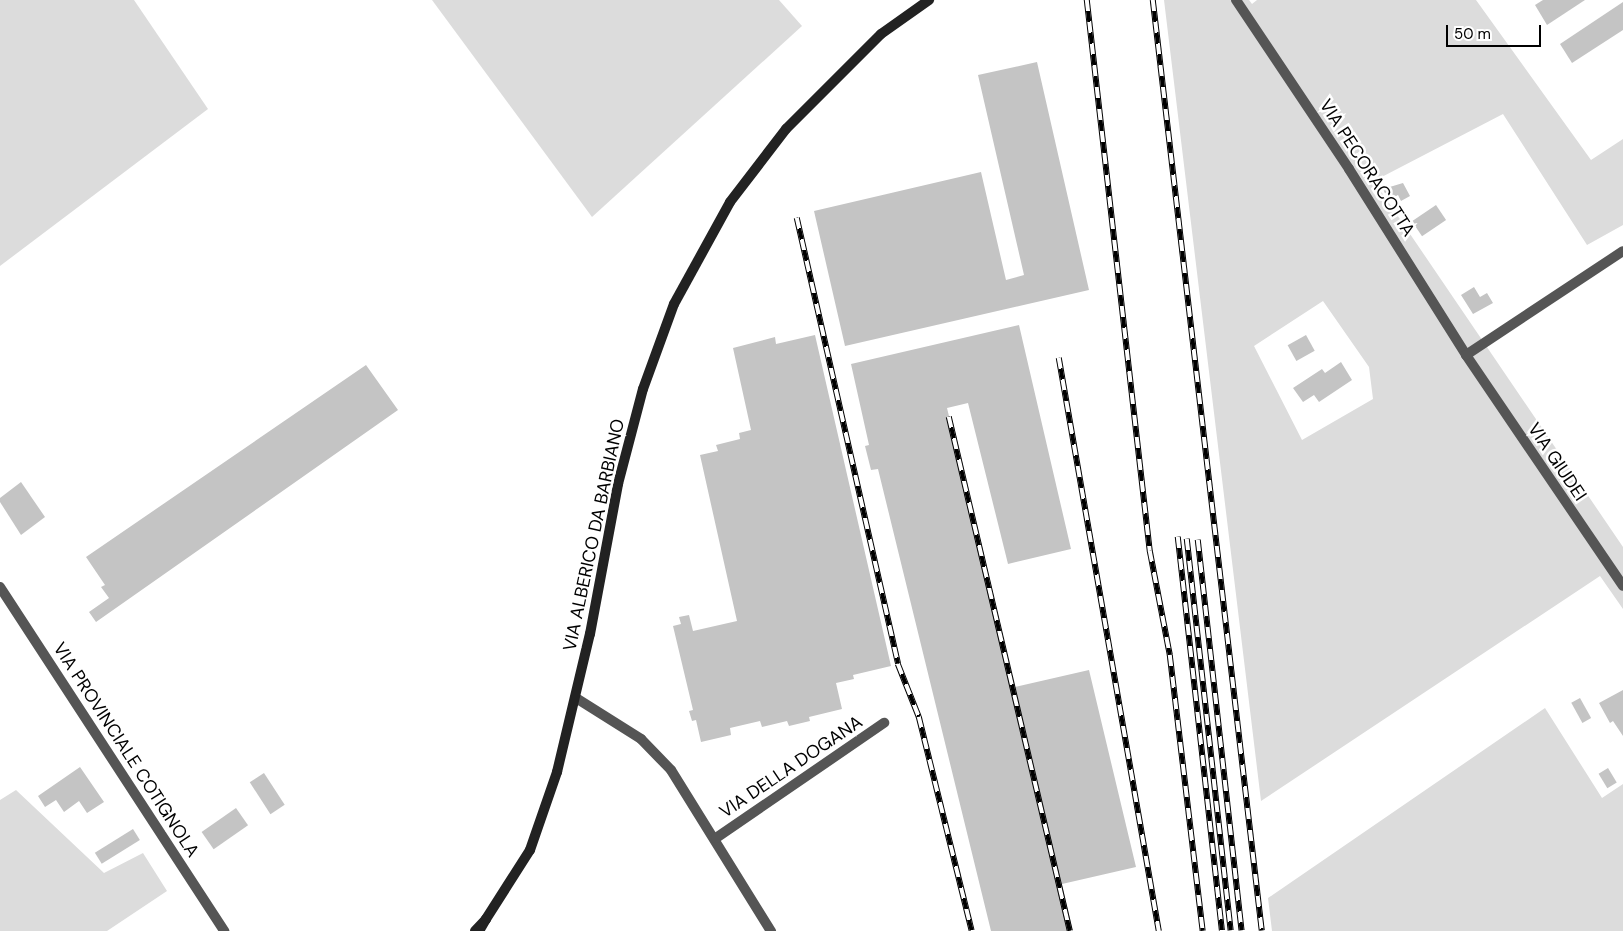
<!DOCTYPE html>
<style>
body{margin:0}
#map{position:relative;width:1623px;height:931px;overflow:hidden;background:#fff;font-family:"DM Sans",sans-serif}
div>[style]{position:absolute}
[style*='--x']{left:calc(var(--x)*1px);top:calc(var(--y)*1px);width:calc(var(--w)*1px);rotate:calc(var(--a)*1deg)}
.green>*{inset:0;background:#dcdcdc}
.building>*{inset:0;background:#c4c4c4;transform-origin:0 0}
.street>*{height:10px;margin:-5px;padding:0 5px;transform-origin:5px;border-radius:5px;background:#555}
.secondary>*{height:10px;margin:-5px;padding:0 5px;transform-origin:5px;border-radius:5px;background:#222}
.rail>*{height:5.5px;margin-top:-2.75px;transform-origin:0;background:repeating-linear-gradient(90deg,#fff 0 11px,#000 0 22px);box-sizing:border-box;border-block:1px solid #000}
span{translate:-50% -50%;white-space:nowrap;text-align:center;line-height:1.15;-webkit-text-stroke:5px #fff;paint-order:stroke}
.street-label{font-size:18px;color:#000}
.scale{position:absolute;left:1446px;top:25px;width:95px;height:22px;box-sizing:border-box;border:2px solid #000;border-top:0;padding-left:6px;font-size:15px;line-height:18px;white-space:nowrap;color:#000;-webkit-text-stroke:4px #fff;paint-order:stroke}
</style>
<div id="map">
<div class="green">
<div style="clip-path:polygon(0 0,134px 0,208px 109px,0 266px)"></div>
<div style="clip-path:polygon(432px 0,779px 0,802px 26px,592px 217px)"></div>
<div style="clip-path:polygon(evenodd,1164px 0,1249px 0,1252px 4px,1257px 0,1476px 0,1591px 160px,1623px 139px,1623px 225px,1587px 245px,1503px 114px,1374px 181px,1623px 547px,1623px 609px,1600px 576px,1261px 801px,1164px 0,1323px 301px,1369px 367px,1373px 399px,1302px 440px,1254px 346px,1323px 301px)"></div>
<div style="clip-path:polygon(1545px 708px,1602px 798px,1623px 784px,1623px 931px,1272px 931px,1268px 898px)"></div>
<div style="clip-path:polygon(16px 790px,104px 873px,143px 853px,167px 891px,107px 931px,0 931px,0 800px)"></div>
</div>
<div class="building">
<div style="clip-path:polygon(1543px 0,1585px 0,1547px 25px,1535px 5px)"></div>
<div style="clip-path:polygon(1623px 2px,1623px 30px,1572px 63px,1560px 44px)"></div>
<div style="clip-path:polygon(1037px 62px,1089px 290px,845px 346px,814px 211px,981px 172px,1006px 280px,1024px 275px,978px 75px)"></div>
<div style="clip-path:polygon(1403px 183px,1410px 196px,1401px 201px,1398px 195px,1388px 200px,1383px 189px)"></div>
<div style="left:1436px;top:205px;width:18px;height:29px;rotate:56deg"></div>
<div style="clip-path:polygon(1474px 287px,1480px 297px,1487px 293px,1493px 303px,1473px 314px,1461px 295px)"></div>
<div style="clip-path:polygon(1019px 325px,1071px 549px,1008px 564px,968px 403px,947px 408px,1015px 687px,1089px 670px,1136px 867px,1062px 884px,1073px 931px,991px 931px,878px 469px,871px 470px,865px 446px,869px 445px,851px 364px)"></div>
<div style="clip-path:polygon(815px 335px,891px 666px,853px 675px,854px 679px,836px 683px,842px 709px,809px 717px,810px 721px,789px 726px,787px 721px,762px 727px,760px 721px,730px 728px,731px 735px,701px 742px,696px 720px,692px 721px,689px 711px,693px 710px,673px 626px,681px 624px,679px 617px,689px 615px,693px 631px,737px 621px,700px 455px,718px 451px,716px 445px,740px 439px,739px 433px,751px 430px,733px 348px,775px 337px,776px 344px)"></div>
<div style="left:1306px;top:335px;width:18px;height:21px;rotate:61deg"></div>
<div style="clip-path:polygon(1341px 362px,1352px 380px,1319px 402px,1314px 395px,1303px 402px,1293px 388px,1322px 369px,1325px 373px)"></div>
<div style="clip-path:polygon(366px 365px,398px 410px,96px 622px,89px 612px,109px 598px,101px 587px,105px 585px,86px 557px)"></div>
<div style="clip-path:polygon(21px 482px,45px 517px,21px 535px,0 502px,0 498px)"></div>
<div style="clip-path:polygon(1623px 690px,1623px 736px,1613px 721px,1610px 723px,1599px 703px)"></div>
<div style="left:1580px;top:698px;width:23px;height:10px;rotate:61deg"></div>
<div style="clip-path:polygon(80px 767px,104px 802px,87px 813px,79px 801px,64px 812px,56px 800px,45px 807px,38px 796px)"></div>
<div style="left:1608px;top:768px;width:17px;height:11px;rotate:59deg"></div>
<div style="left:264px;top:773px;width:38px;height:17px;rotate:57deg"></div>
<div style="left:236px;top:808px;width:21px;height:42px;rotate:55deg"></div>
<div style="left:133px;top:829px;width:13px;height:45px;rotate:58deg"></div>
</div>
<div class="street">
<div style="--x:1236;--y:0;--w:203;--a:56.2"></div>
<div style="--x:1349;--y:169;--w:220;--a:57.8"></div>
<div style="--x:1466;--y:355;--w:279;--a:55.8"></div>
<div style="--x:1466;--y:355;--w:188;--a:-33.5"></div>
<div style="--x:0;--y:587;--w:411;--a:56.9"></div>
<div style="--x:576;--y:698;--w:77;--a:32.2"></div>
<div style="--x:641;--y:739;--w:43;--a:45.9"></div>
<div style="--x:671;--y:770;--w:190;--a:58.2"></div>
<div style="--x:716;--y:838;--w:204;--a:-34.4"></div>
</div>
<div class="secondary">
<div style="--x:486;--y:919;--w:82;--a:-57.5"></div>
<div style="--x:530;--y:850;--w:83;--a:-70.9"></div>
<div style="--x:557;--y:772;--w:142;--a:-76.6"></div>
<div style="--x:590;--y:634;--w:153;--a:-79.4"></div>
<div style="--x:618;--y:484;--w:98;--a:-75.3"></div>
<div style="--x:643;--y:389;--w:90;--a:-70"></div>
<div style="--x:674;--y:304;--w:116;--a:-61.2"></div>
<div style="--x:730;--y:202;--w:92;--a:-52.5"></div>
<div style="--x:786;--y:129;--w:134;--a:-45"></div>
<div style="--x:881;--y:34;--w:59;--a:-35.3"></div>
<div style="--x:475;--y:931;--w:16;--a:-47"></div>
<div style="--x:486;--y:919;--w:14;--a:120"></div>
</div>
<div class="rail">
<div style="--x:1087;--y:0;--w:555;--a:83.48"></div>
<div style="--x:1150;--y:551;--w:106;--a:79.1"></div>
<div style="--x:1170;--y:655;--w:278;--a:83.2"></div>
<div style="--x:1153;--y:0;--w:937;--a:83.32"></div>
<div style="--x:797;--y:218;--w:457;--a:77.2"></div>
<div style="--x:898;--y:664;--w:57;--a:68.4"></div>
<div style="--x:919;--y:717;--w:220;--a:76.1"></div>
<div style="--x:1059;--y:358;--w:582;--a:80.1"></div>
<div style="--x:949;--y:417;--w:528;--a:76.75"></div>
<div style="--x:1178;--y:537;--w:396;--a:83.6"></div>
<div style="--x:1187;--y:539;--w:394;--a:83.6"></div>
<div style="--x:1198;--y:540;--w:393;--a:83.6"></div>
</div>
<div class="street-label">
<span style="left:1367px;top:168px;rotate:57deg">VIA PECORACOTTA</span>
<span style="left:1557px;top:462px;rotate:56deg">VIA GIUDEI</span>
<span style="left:594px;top:535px;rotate:-78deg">VIA ALBERICO DA BARBIANO</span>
<span style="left:126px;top:750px;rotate:57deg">VIA PROVINCIALE COTIGNOLA</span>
<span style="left:791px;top:767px;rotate:-34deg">VIA DELLA DOGANA</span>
</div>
<div class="scale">50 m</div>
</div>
